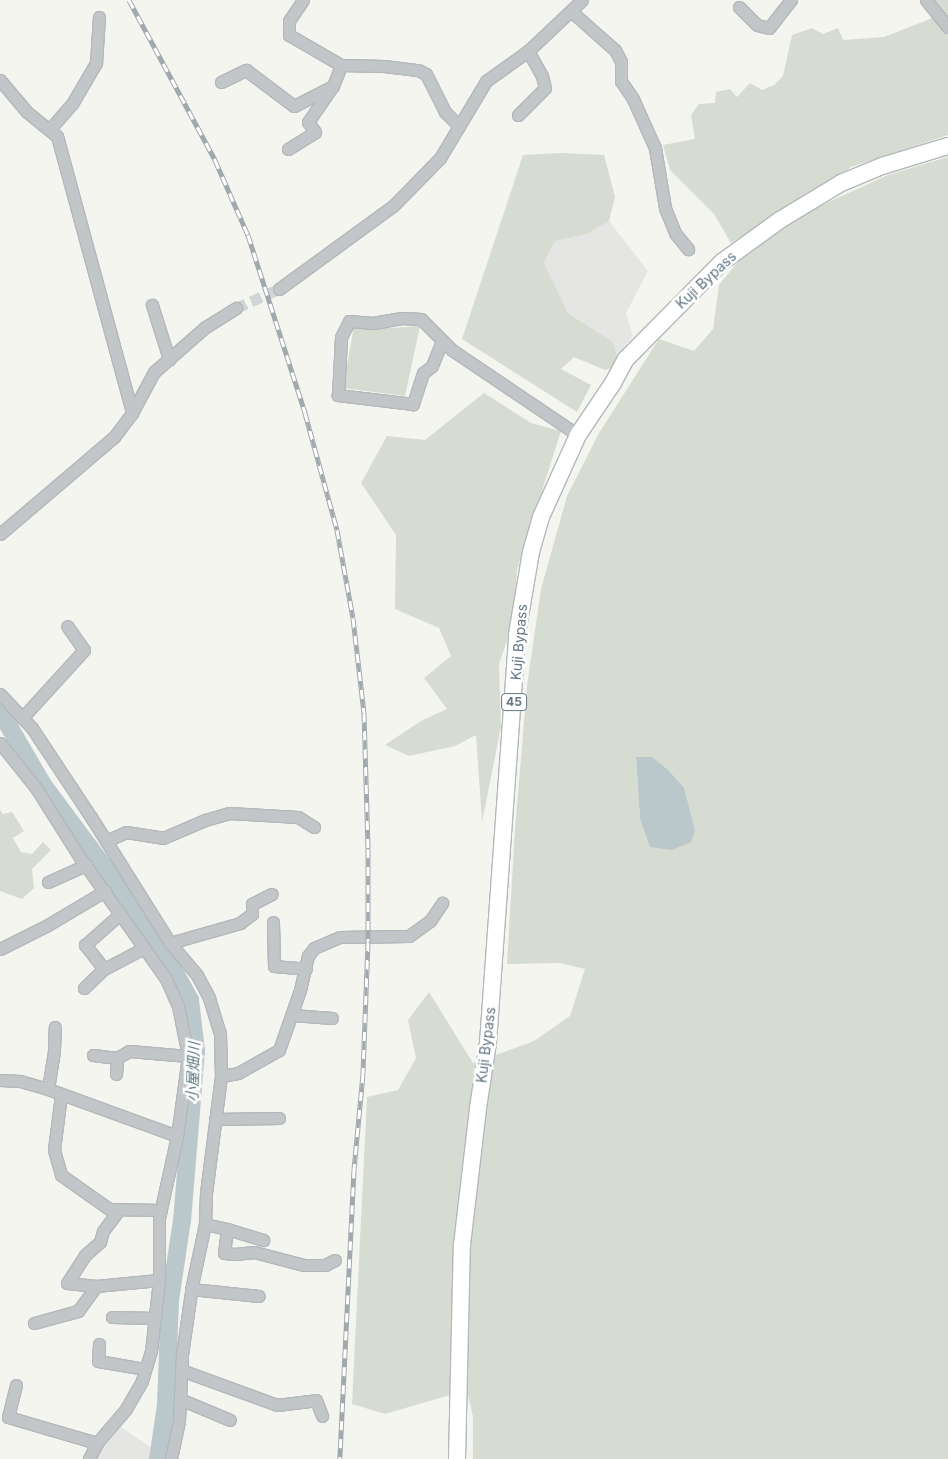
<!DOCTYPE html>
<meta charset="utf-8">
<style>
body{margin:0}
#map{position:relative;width:948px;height:1459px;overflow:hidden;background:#f5f5f0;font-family:Inter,"Noto Sans JP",sans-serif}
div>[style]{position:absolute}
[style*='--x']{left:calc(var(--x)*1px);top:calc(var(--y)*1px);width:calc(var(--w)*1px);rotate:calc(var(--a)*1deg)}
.built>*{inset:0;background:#e5e6e4}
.green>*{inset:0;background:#d6dcd1}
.water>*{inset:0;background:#bac8cc}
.river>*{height:18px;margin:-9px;padding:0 9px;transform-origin:9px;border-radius:9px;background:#bac8cc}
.minor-tunnel>*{height:11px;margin-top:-5.5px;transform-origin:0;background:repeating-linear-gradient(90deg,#d0d5d5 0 11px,transparent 0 16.5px)}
.roads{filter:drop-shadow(1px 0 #b4b8bb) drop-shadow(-1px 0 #b4b8bb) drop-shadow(0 1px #b4b8bb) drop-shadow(0 -1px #b4b8bb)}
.minor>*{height:11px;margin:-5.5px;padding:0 5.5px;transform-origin:5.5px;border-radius:5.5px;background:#c2c6c9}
.highway>*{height:16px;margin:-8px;padding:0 8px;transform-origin:8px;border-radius:8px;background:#fff}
.rail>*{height:5px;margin-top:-2.5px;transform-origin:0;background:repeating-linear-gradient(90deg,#fff 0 9px,#a2a9ae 0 18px);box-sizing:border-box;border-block:1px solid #a2a9ae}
span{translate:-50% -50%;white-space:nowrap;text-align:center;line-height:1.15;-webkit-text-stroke:5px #fff;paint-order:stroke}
.shield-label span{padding:1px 4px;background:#fff;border:1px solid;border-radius:4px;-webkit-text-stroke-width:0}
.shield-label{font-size:12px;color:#627683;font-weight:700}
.street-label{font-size:14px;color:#627683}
.water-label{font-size:15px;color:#5d7981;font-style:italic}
</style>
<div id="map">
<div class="built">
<div style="clip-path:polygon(609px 221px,648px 271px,626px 313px,633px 336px,617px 355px,613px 342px,568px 313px,544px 263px,555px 241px,587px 234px)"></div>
<div style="clip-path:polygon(121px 1427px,152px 1448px,150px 1459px,94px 1459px)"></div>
</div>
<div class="green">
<div style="clip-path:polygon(931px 0,948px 0,948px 135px,851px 167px,827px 187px,776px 214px,731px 243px,714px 214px,670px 170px,663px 145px,695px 139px,691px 115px,699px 104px,715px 103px,716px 92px,730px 89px,737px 97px,750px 83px,762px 90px,774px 85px,783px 76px,792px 35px,812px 28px,823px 34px,838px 28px,843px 40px,884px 37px,930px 19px,940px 6px)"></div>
<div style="clip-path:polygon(562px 153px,604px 155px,615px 197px,609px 221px,587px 234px,555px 241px,544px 263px,568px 313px,613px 342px,620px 365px,605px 370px,574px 357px,561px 369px,591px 385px,577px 412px,462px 339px,523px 155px)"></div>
<div style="clip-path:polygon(evenodd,948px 157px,948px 1459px,473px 1459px,473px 1417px,467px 1390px,385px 1414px,352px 1404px,367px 1097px,398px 1090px,416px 1058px,408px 1020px,429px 992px,473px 1063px,534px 1041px,570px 1016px,585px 969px,560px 963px,507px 964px,515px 829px,527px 686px,541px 589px,567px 496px,599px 433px,659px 339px,694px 351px,713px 329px,719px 285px,741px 258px,811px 210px,888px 175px,948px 157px,636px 757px,684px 788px,687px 806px,640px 819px,636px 757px)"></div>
<div style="clip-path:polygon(354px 326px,390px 328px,420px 326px,405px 396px,343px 388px)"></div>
<div style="clip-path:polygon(484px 393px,531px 423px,561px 431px,517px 570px,513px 623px,499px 664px,501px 727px,482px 822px,476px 735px,455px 746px,409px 756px,385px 745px,421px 721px,447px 709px,424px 678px,451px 656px,439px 628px,395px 609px,396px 535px,361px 483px,387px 436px,425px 440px)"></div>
<div style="clip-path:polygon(0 810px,3px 814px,12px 812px,24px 831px,13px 838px,21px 852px,32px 854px,43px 842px,51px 850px,32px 869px,34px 888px,22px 899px,0 891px)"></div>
</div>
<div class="water">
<div style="clip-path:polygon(636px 757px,652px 757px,668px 770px,684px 788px,695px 830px,691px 842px,672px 850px,650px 847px,640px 819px)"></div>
</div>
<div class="river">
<div style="--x:0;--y:711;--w:86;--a:59.8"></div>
<div style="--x:43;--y:785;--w:107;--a:53.3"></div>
<div style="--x:107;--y:871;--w:100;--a:55.2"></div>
<div style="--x:164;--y:953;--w:54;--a:61"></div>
<div style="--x:190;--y:1000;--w:51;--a:83.3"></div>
<div style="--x:196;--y:1051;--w:170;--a:94.7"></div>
<div style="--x:182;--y:1220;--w:81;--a:98.5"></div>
<div style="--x:170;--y:1300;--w:105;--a:92.2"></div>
<div style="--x:166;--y:1405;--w:55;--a:98.4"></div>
</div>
<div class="minor-tunnel">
<div style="--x:236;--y:308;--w:47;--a:-23.8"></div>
</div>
<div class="roads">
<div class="minor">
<div style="--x:303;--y:0;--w:25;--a:124"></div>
<div style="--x:289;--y:21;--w:14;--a:90"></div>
<div style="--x:289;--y:35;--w:60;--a:30"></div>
<div style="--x:341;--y:65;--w:43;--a:1.3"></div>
<div style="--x:384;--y:66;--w:34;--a:7"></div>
<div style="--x:418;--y:70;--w:9;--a:27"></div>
<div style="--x:426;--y:74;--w:42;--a:63.4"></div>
<div style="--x:445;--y:112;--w:20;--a:45"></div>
<div style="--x:926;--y:0;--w:35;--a:51"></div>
<div style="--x:739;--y:7;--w:25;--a:45"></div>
<div style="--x:757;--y:25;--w:12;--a:14"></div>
<div style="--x:769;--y:28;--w:36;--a:-52"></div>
<div style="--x:572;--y:12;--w:57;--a:41.5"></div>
<div style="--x:615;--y:50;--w:13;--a:63"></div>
<div style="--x:621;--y:62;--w:19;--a:90"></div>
<div style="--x:621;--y:81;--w:22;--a:56"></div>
<div style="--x:633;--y:99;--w:54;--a:65.8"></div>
<div style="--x:655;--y:148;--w:61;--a:80.5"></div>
<div style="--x:665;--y:208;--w:27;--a:68"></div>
<div style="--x:675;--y:233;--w:21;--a:51"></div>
<div style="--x:0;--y:80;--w:42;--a:49.8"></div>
<div style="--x:27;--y:112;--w:38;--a:39"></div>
<div style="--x:57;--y:136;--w:287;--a:74.8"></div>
<div style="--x:221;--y:82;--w:28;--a:-26"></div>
<div style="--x:246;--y:70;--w:60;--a:36.9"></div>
<div style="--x:294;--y:106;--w:44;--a:-27.1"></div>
<div style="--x:333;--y:86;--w:22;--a:-69"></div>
<div style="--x:518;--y:115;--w:38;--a:-45"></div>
<div style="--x:545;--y:88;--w:12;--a:-104"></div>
<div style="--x:542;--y:76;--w:29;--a:-119"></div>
<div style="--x:50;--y:129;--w:33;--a:-49"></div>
<div style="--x:72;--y:104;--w:48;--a:-59.7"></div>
<div style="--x:96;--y:63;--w:46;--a:-86.3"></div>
<div style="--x:288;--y:149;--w:32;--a:-32"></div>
<div style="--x:315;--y:132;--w:12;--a:-125"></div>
<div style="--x:308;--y:122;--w:42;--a:-55.6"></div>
<div style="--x:279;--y:289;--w:141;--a:-36.1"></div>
<div style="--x:393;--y:206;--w:67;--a:-45.6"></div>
<div style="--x:440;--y:158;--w:90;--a:-59.1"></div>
<div style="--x:486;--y:81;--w:52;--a:-35.5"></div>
<div style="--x:528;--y:51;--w:74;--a:-43.4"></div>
<div style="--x:152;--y:305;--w:57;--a:72.5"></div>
<div style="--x:442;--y:341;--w:27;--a:112"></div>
<div style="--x:432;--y:366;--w:11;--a:142"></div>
<div style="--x:423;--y:373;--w:33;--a:108"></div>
<div style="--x:413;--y:404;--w:76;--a:-173.2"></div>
<div style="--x:338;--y:395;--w:58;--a:-87"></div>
<div style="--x:341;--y:337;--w:18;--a:-63"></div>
<div style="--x:349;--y:321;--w:24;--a:5"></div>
<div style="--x:373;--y:323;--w:29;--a:-10"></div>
<div style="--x:402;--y:318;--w:19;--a:3"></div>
<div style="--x:421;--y:319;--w:44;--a:45"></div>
<div style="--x:452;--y:350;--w:152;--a:34"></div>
<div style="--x:0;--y:534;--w:150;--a:-40.4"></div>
<div style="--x:114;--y:437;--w:30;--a:-53"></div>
<div style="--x:132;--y:413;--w:47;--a:-61.8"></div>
<div style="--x:154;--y:372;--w:67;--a:-41.3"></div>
<div style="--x:204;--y:328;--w:38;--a:-32"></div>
<div style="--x:0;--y:694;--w:47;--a:46.7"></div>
<div style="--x:32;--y:728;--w:107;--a:56.5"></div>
<div style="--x:91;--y:817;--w:149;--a:57.9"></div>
<div style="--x:170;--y:943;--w:42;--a:49.8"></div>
<div style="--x:197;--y:975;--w:26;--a:62"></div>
<div style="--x:209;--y:998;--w:37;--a:73"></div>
<div style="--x:220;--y:1033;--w:43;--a:88.7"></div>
<div style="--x:221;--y:1076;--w:118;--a:97.3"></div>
<div style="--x:206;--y:1193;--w:31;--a:92"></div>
<div style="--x:205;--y:1224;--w:62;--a:102"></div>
<div style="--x:192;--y:1285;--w:70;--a:98.2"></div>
<div style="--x:182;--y:1354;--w:67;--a:92.6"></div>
<div style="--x:179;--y:1421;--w:39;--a:102"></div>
<div style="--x:22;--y:718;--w:92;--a:-47.6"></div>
<div style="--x:84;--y:650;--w:29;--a:-125"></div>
<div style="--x:0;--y:743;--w:58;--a:51.3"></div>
<div style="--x:36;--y:788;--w:80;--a:57.7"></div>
<div style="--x:79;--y:856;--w:151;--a:54.7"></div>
<div style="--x:166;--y:979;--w:30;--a:66"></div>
<div style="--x:178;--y:1006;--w:51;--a:78.7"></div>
<div style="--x:188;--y:1056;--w:81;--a:97.8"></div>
<div style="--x:177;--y:1136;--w:84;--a:102.4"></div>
<div style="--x:159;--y:1218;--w:62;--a:90"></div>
<div style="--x:159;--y:1280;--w:71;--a:96.4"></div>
<div style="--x:151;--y:1351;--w:31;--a:107"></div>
<div style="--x:142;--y:1381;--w:32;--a:120"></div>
<div style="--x:126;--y:1409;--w:45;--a:130.5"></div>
<div style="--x:97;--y:1443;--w:18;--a:117"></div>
<div style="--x:106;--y:841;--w:22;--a:-24"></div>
<div style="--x:126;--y:832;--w:37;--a:9"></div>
<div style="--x:163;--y:838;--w:46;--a:-23.2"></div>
<div style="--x:205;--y:820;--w:25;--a:-16"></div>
<div style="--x:229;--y:813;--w:69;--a:3.3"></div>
<div style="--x:298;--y:817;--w:19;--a:32"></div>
<div style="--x:48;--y:882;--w:42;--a:-24.1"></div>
<div style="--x:273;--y:922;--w:44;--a:88.7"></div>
<div style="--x:274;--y:966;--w:32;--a:5"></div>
<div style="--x:170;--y:943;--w:73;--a:-15.9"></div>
<div style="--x:240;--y:923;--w:15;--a:-37"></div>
<div style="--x:252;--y:914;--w:10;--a:-90"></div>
<div style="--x:252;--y:904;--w:22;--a:-27"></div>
<div style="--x:0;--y:949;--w:51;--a:-26.6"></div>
<div style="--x:46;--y:926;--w:69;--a:-30.7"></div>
<div style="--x:104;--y:969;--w:31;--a:-128"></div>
<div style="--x:85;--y:945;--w:47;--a:-41.5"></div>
<div style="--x:84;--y:988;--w:28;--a:-44"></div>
<div style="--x:104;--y:969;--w:45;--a:-27.7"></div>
<div style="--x:292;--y:1015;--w:40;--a:4.3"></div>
<div style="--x:93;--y:1055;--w:24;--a:7"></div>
<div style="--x:116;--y:1074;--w:16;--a:-86"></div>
<div style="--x:117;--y:1058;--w:14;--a:-30"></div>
<div style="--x:129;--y:1051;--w:59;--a:4.8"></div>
<div style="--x:221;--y:1076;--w:17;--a:-10"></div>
<div style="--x:238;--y:1073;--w:47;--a:-29.3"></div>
<div style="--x:279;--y:1050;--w:64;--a:-70.7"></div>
<div style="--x:300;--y:990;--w:35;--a:-77"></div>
<div style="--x:308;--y:956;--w:10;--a:-53"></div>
<div style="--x:314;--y:948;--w:28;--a:-23"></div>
<div style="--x:340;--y:937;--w:69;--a:-0.8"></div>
<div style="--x:409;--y:936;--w:26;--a:-36"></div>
<div style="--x:430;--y:921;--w:22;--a:-56"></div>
<div style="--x:0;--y:1080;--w:20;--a:3"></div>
<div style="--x:20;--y:1081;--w:29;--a:16"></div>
<div style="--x:48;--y:1089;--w:137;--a:20"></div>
<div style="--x:48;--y:1089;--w:39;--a:-81"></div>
<div style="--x:54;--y:1050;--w:23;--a:-88"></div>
<div style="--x:61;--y:1095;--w:55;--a:97.3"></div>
<div style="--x:54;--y:1150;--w:26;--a:74"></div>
<div style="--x:61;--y:1175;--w:59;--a:35.3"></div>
<div style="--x:109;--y:1209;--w:52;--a:1.1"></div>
<div style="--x:215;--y:1119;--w:64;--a:-0.9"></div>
<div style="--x:205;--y:1224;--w:23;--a:13"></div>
<div style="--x:227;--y:1229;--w:24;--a:97"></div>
<div style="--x:224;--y:1253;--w:11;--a:5"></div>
<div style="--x:235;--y:1254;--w:19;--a:-6"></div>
<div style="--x:254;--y:1252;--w:52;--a:14.6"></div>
<div style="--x:304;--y:1265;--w:21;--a:0"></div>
<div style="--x:325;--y:1265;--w:11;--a:-27"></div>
<div style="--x:227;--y:1229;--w:38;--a:17"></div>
<div style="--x:96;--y:1286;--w:29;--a:-174"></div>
<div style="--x:67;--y:1283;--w:33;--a:-57"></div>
<div style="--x:85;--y:1255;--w:20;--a:-41"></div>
<div style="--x:100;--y:1242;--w:11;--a:-75"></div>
<div style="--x:103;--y:1231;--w:26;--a:-53"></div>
<div style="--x:191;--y:1289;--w:68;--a:5.9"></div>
<div style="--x:112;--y:1317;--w:43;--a:1.3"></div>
<div style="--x:34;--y:1323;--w:46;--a:-15.3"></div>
<div style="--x:78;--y:1311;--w:31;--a:-54"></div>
<div style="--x:96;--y:1286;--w:63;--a:-5.4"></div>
<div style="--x:99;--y:1344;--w:17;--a:93"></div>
<div style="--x:98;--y:1361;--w:48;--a:9.7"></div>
<div style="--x:181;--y:1370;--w:102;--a:20"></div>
<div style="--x:277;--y:1405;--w:39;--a:-7"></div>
<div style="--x:316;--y:1400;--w:17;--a:69"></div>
<div style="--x:16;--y:1385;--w:33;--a:104"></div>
<div style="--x:8;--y:1417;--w:93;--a:16.3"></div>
<div style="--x:180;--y:1399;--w:54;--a:22.8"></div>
</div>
<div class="highway">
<div style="--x:457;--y:1459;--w:214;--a:-88.7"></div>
<div style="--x:462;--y:1245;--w:138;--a:-83.3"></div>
<div style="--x:478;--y:1108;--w:66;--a:-81.3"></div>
<div style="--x:488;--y:1043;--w:410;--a:-85.9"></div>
<div style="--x:517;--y:634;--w:83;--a:-80.3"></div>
<div style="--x:531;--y:552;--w:36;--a:-74"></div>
<div style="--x:541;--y:517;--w:90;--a:-65.7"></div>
<div style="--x:578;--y:435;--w:63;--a:-56.1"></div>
<div style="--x:613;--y:383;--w:27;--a:-62"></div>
<div style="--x:626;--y:359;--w:136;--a:-45.3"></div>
<div style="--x:722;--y:262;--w:72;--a:-35.9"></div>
<div style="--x:780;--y:220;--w:71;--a:-31.2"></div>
<div style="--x:841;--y:183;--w:44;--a:-22.5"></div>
<div style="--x:882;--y:166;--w:69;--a:-16.9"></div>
</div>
</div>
<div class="rail">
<div style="--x:129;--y:0;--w:182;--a:61.7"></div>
<div style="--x:215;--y:160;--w:82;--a:66.3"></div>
<div style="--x:248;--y:235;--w:187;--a:72.2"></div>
<div style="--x:305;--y:413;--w:121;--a:74.7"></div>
<div style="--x:337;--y:530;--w:89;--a:79.7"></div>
<div style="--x:353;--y:618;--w:96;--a:83.4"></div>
<div style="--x:364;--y:713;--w:136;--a:88.3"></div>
<div style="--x:368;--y:849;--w:93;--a:90"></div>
<div style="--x:368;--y:942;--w:132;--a:92.2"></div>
<div style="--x:363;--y:1074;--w:95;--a:95.4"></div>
<div style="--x:354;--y:1169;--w:290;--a:92.8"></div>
</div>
<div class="shield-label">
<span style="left:514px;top:702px">45</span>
</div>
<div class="street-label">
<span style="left:706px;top:280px;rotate:-43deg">Kuji Bypass</span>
<span style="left:519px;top:642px;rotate:-85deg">Kuji Bypass</span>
<span style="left:486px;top:1045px;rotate:-83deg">Kuji Bypass</span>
</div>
<div class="water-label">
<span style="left:193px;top:1072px;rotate:-88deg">小屋畑川</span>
</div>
</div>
